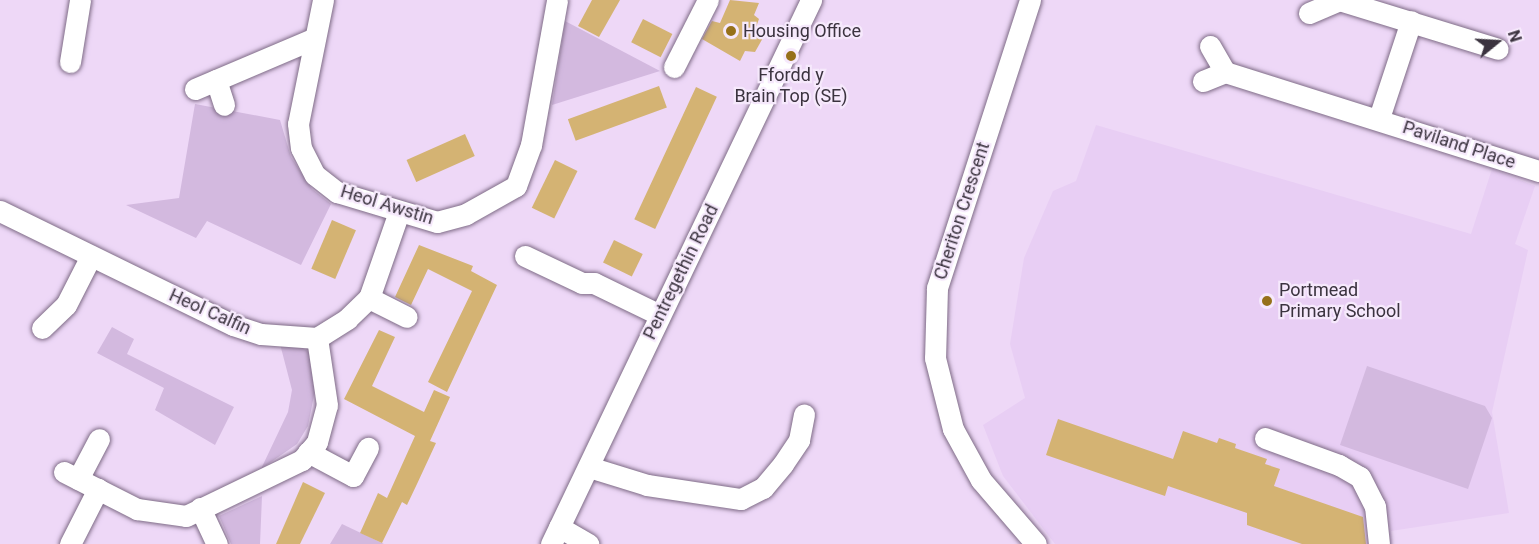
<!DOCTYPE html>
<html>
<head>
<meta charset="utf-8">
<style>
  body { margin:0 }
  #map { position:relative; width:1539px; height:544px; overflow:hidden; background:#eed8f7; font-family:Roboto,sans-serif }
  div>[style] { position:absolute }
  .built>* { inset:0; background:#e8cef4 }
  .green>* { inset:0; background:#d3b9df }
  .building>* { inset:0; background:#d4b373; transform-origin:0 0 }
  .roads { filter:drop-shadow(0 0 2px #7e6b86) drop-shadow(0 0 2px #7e6b86) }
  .minor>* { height:21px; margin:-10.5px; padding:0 10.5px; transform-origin:10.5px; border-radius:10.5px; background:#fff }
  .dots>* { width:16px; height:16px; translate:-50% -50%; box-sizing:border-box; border:3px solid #f6e9fc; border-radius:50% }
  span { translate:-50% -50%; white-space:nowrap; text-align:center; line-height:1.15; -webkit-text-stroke:4.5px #f6e9fc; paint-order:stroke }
  .poi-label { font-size:18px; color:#3b333f }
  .left { translate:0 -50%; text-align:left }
  .street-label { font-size:18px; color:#3b333f }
  .north { position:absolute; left:1467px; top:12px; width:60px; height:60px; -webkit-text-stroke:4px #f6e9fc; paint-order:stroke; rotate:72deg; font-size:16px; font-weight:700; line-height:24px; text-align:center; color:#3b333f }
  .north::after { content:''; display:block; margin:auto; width:21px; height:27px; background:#3b333f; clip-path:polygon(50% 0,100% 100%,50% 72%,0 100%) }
</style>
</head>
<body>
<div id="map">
  <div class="built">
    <div style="clip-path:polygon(1096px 125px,1471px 234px,1492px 169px,1535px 186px,1515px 244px,1528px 250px,1492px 412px,1509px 513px,1391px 531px,1392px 544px,1055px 544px,1003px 476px,983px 425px,1025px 398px,1010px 344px,1024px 258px,1053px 191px,1076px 181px)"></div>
  </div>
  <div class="green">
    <div style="clip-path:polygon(565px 21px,660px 71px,552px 105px)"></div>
    <div style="clip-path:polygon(195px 104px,280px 120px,291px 157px,312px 189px,331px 204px,301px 265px,207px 221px,196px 238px,126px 205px,179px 198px)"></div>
    <div style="clip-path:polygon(112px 327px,134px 339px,127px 354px,234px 407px,215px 445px,155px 410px,164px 388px,97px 353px)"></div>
    <div style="clip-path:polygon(280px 344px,299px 345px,310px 353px,315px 390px,308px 426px,297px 444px,261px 469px,288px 412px,292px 390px)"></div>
    <div style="clip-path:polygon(1367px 366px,1485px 406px,1492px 418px,1468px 489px,1340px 445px)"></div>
    <div style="clip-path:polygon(262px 496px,260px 544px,231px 544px,219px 516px)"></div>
    <div style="clip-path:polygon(342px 524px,384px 544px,330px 544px)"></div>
  </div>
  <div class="building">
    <div style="clip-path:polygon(592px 0,620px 0,599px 37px,578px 26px)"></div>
    <div style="clip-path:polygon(730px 0,759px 3px,754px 15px,759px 19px,755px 30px,764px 36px,755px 52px,745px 51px,740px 61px,702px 39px,712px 21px,720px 23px)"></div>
    <div style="left:643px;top:19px;width:33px;height:26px;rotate:27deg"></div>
    <div style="left:659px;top:86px;width:23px;height:97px;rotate:70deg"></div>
    <div style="left:696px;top:87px;width:23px;height:146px;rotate:25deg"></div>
    <div style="left:465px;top:134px;width:24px;height:64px;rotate:66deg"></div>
    <div style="left:555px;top:160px;width:25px;height:53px;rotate:26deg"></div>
    <div style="left:332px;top:220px;width:26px;height:53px;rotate:23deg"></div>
    <div style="left:614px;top:240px;width:32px;height:25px;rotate:26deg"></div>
    <div style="clip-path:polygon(419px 245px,473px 266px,471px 271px,497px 285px,447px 392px,428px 382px,472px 291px,428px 269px,411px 305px,395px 297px)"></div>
    <div style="clip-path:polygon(379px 330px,395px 337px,372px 386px,424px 412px,434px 390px,450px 397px,430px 441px,436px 443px,417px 484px,407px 505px,402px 502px,382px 543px,360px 533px,378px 493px,387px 498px,415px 436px,344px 399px)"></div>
    <div style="clip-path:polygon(1058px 419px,1173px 459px,1183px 431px,1217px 443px,1219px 438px,1236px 444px,1235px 448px,1267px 459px,1265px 464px,1280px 469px,1274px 486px,1363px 517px,1366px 544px,1302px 544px,1247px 525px,1247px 513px,1168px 486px,1165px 496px,1046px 455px)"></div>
    <div style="clip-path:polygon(303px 482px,325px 493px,300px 544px,276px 544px)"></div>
  </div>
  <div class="roads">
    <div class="minor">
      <div style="left:323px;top:0;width:126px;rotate:101.4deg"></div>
      <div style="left:298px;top:124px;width:24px;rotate:83deg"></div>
      <div style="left:301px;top:148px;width:30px;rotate:63deg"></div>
      <div style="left:315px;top:175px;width:28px;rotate:38deg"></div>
      <div style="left:337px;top:192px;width:104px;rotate:16.7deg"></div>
      <div style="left:437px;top:222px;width:30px;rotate:-15deg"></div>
      <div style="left:466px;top:214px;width:57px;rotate:-29.2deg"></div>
      <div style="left:516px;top:186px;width:44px;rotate:-69.9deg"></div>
      <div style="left:531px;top:145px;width:147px;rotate:-79.8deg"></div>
      <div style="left:1030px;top:0;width:303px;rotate:107.9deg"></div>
      <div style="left:937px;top:288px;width:70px;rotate:91.6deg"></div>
      <div style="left:935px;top:358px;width:73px;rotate:75.8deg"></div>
      <div style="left:953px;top:429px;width:58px;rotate:61.2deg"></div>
      <div style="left:981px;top:480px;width:84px;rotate:49.3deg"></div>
      <div style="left:1309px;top:13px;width:33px;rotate:-23deg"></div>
      <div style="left:1339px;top:0;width:166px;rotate:17.1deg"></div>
      <div style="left:1210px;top:46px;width:30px;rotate:60deg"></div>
      <div style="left:70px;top:62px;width:63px;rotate:-80.8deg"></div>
      <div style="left:674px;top:67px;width:75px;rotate:-63.1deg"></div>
      <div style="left:216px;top:80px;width:26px;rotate:72deg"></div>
      <div style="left:1203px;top:81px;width:24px;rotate:-22deg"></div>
      <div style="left:1225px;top:72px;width:329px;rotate:17.5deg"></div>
      <div style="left:195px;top:89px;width:130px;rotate:-23deg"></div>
      <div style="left:1379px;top:118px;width:102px;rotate:-71.7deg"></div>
      <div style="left:0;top:211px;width:259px;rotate:26.1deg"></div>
      <div style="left:233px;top:325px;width:29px;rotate:18deg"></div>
      <div style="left:261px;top:334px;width:56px;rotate:4.1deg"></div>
      <div style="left:317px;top:338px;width:36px;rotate:-32deg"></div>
      <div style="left:347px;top:319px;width:30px;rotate:-44deg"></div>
      <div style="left:369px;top:298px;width:91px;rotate:-70.8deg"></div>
      <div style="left:525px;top:256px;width:63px;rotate:25.3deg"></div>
      <div style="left:582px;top:283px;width:12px"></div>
      <div style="left:594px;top:283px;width:73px;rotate:25.9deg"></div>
      <div style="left:369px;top:298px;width:42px;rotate:26.6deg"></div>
      <div style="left:42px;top:328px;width:33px;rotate:-44deg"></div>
      <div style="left:66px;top:305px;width:55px;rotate:-63deg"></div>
      <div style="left:1265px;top:438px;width:79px;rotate:20deg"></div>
      <div style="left:1339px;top:465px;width:24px;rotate:30deg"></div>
      <div style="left:1360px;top:477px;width:33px;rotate:63deg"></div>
      <div style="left:1375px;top:506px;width:38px;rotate:84deg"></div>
      <div style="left:308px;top:452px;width:51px;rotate:28.1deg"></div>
      <div style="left:353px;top:476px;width:32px;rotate:-62deg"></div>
      <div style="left:589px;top:467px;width:61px;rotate:17.2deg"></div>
      <div style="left:647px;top:485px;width:95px;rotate:8.5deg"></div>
      <div style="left:741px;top:499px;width:25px;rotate:-27deg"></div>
      <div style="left:763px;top:488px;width:31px;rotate:-50deg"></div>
      <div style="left:783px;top:464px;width:29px;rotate:-56deg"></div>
      <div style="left:799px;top:440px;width:26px;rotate:-79deg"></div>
      <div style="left:64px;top:472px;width:82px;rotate:26.9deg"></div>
      <div style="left:137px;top:509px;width:49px;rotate:8.1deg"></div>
      <div style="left:186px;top:516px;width:129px;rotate:-25.8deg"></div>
      <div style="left:302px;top:460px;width:23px;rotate:-50deg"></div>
      <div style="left:317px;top:442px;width:38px;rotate:-75deg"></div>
      <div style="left:327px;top:405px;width:68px;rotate:-98.5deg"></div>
      <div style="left:78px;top:479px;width:45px;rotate:-62.3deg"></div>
      <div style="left:200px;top:508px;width:40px;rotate:65deg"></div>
      <div style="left:559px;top:527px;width:34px;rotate:30deg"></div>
      <div style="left:70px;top:544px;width:62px;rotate:-63deg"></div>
      <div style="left:551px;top:544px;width:603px;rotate:-64.45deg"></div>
    </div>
  </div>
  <div class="dots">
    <div style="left:731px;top:31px;background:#96711a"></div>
    <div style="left:791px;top:56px;background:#96711a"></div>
    <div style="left:1267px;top:301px;background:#96711a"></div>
  </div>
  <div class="poi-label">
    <span class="left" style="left:743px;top:31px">Housing Office</span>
    <span style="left:791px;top:86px">Ffordd y<br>Brain Top (SE)</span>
    <span class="left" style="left:1279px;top:301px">Portmead<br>Primary School</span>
  </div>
  <div class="street-label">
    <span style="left:1459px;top:145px;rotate:18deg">Paviland Place</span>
    <span style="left:387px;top:205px;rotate:17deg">Heol Awstin</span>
    <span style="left:962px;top:211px;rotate:-72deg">Cheriton Crescent</span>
    <span style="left:681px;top:272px;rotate:-64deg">Pentregethin Road</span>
    <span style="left:210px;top:312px;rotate:24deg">Heol Calfin</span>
  </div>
  <div class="north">N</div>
</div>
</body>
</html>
